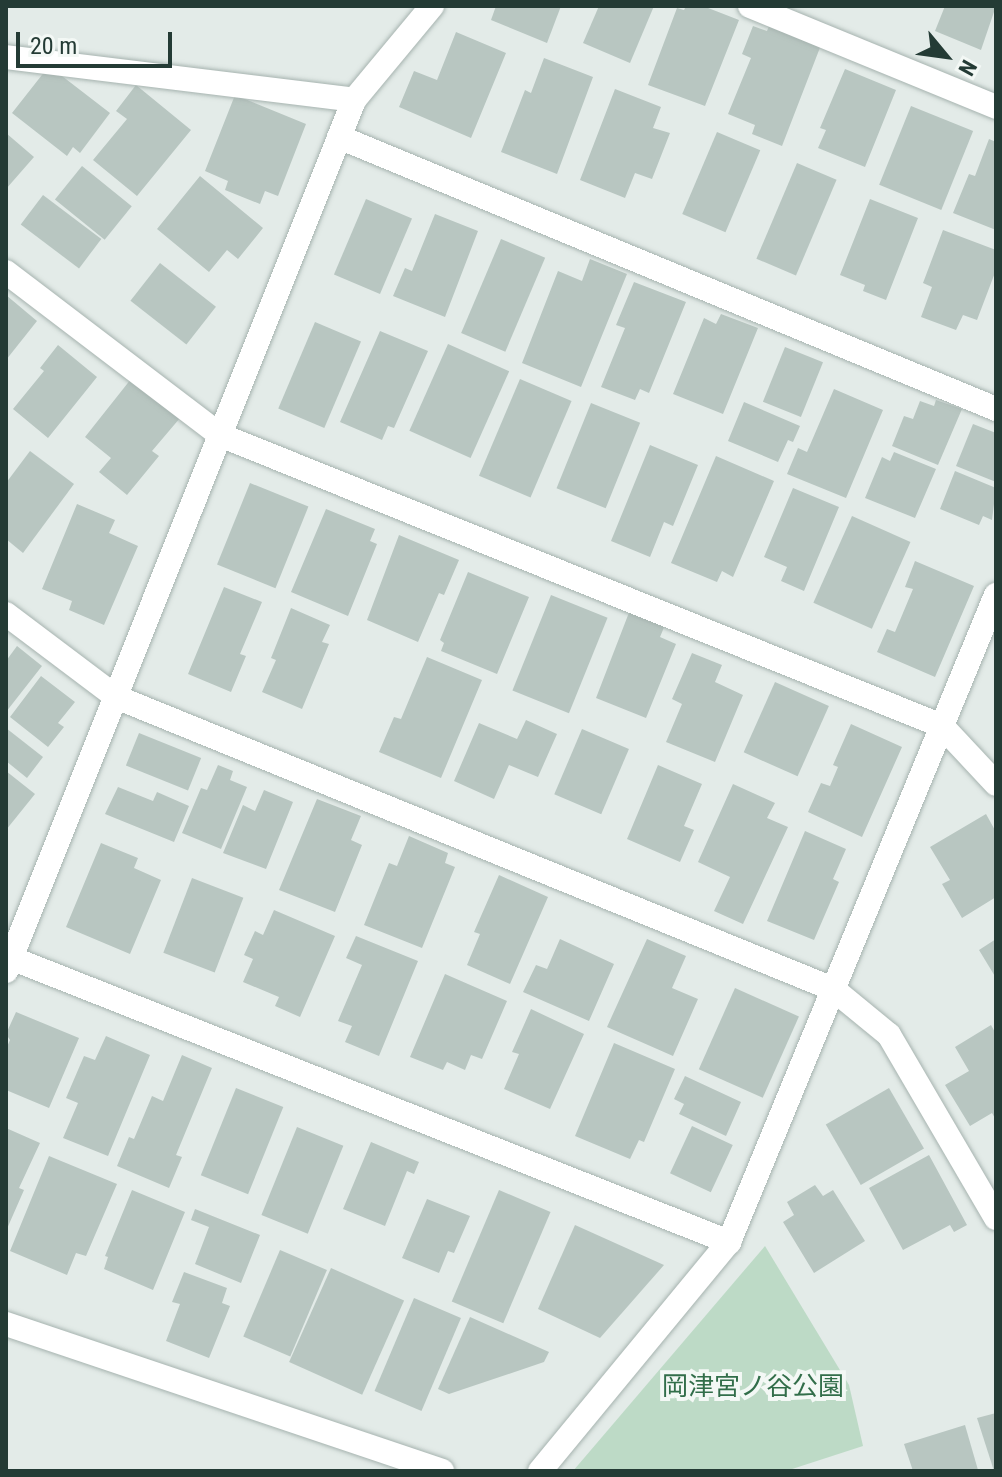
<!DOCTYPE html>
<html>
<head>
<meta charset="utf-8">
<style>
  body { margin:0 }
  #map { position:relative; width:1002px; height:1477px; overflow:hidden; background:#e3ebe8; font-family:"Roboto Condensed","Noto Sans JP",sans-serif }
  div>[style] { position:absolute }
  .green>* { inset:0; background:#bddac6 }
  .building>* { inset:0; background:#b8c6c1; transform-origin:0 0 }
  .roads { filter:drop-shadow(0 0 2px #a6b3af) drop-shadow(0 0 2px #a6b3af) }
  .minor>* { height:24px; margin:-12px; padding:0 12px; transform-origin:12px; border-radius:12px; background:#fff }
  span { translate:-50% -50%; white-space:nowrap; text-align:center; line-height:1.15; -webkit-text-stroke:8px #f3f8f5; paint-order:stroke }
  .park-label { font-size:26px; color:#326e4a }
  .frame { position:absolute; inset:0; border:8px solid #243b35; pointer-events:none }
  .north { position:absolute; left:906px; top:16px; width:80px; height:80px; -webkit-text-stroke:6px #f3f8f5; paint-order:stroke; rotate:119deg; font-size:22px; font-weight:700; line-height:32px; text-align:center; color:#243b35 }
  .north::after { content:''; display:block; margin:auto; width:28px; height:36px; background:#243b35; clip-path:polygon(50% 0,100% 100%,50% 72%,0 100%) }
  .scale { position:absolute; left:16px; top:32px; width:156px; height:36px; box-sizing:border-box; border:4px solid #243b35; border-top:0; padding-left:10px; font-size:24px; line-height:28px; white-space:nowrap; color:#243b35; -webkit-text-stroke:6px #f3f8f5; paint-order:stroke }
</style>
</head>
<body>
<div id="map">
  <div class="green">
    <div style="clip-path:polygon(765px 1246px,849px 1385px,863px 1446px,786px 1471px,573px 1471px)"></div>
  </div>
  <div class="building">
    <div style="clip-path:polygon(496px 6px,561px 6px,547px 43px,491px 20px)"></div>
    <div style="clip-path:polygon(599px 6px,654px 6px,630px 63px,583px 43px)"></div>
    <div style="clip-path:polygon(686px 6px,703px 6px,739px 20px,705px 106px,648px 85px,677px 8px,684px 10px)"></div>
    <div style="clip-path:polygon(945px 6px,996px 6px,981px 50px,935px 31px)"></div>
    <div style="clip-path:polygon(753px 26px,767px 31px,769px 26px,821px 45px,782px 146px,752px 134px,755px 125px,728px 114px,751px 58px,742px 54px)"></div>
    <div style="clip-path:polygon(456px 32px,506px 53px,471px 138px,399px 107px,414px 71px,437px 80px)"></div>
    <div style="clip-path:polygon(544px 58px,593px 77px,557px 174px,501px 152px,525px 90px,531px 93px)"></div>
    <div style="clip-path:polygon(49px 66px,110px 113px,80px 153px,73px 147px,67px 156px,12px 113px)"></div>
    <div style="clip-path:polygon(845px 69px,896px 90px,865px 167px,818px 148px,826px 130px,820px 128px)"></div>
    <div style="clip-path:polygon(136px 85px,191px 130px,137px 196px,93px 160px,127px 119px,116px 111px)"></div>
    <div style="clip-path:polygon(615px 89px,661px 107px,653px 128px,670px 133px,652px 179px,635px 173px,625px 198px,580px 180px)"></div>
    <div style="clip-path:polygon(235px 95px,306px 124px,278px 196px,265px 191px,260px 204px,225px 190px,228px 181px,205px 171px)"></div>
    <div style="left:911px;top:106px;width:67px;height:85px;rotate:22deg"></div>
    <div style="left:717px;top:132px;width:47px;height:89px;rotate:23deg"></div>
    <div style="clip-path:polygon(6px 133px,34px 157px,6px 189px)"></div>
    <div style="clip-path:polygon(989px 139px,996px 142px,996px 230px,953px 213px,969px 174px,975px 176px)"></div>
    <div style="left:797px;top:163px;width:43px;height:104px;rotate:23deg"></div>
    <div style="left:82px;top:166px;width:64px;height:43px;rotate:39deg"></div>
    <div style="clip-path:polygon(200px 176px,263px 228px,238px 259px,227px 250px,209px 272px,157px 229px)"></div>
    <div style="left:43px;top:195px;width:73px;height:37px;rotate:37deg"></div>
    <div style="left:366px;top:199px;width:50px;height:82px;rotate:23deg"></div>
    <div style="clip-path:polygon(870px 199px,918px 218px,886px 300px,863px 291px,865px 285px,840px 275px)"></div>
    <div style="clip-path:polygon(435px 214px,478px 231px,445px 317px,393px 296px,405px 268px,412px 271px)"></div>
    <div style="clip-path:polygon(943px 230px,996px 250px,996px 270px,977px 320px,963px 315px,956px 330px,921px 317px,932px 287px,923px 283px)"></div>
    <div style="left:501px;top:239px;width:48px;height:102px;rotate:23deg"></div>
    <div style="clip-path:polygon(590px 259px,627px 274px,581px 387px,522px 363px,558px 271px,582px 281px)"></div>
    <div style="left:160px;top:263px;width:71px;height:48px;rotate:38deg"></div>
    <div style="clip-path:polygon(634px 282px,686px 302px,649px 393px,640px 389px,635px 400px,601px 387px,625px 328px,616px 325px)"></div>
    <div style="clip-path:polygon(6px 295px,37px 321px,6px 360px)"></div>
    <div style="clip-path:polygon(721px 314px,758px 328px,723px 414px,673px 394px,704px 318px,716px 324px)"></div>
    <div style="left:315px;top:322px;width:50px;height:94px;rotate:23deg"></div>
    <div style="clip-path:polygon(380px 331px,428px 351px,394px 428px,388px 426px,382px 440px,340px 422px)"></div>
    <div style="left:448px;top:344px;width:67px;height:95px;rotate:24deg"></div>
    <div style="clip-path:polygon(58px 345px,97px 377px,48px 438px,13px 409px,44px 371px,40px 368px)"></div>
    <div style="left:785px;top:347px;width:41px;height:59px;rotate:22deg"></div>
    <div style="clip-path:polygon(131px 379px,180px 418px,152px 451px,159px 456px,127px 495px,99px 472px,111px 458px,85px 437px)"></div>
    <div style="left:520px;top:379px;width:56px;height:105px;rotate:23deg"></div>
    <div style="clip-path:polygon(834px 389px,883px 410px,846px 498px,787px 474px,798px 448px,807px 452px)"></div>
    <div style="clip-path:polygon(936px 400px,962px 409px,938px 465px,892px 446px,904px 416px,913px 419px,920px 401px,934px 406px)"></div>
    <div style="clip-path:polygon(744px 402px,800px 426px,793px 442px,788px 440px,778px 462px,728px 441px)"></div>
    <div style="left:591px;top:403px;width:53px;height:92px;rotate:22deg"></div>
    <div style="clip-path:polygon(973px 424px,996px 433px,996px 482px,956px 466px)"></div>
    <div style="clip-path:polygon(650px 445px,698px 465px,673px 526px,664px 522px,650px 557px,611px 541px)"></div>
    <div style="clip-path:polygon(30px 451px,74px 484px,23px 553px,6px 539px,6px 483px)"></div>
    <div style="clip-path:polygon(894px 452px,936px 469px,915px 518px,865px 498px,882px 457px,890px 461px)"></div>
    <div style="clip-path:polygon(716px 456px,774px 481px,733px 577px,722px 571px,717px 582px,671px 563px)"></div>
    <div style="clip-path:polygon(955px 471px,996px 488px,992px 520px,983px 516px,979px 525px,940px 509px)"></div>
    <div style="left:250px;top:483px;width:63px;height:88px;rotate:22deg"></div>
    <div style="clip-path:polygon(793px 488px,839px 507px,804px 591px,781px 581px,787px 567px,764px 557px)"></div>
    <div style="clip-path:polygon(77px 504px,115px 520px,109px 533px,138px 546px,104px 625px,69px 610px,72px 601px,42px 589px)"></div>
    <div style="clip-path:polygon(326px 509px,375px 529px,370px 541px,377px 544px,348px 616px,291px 592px)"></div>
    <div style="left:852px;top:516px;width:64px;height:95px;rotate:24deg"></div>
    <div style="clip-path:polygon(399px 535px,459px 560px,444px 595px,439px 593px,418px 642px,367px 620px)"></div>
    <div style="clip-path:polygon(915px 561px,974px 586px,935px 677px,877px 652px,887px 629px,895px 632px,913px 589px,905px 587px)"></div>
    <div style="clip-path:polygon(468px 572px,529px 597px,497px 674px,441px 651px,444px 643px,440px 640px)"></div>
    <div style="clip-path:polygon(224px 587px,262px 602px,240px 654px,246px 656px,231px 692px,188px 674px)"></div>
    <div style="left:551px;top:595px;width:61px;height:103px;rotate:22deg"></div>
    <div style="clip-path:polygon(291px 608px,330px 625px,322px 642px,329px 644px,302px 709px,262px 692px,276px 660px,271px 658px)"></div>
    <div style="clip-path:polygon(630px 610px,665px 625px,660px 637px,676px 644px,646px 718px,596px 698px)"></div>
    <div style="clip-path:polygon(17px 646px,42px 666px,6px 712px,6px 661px)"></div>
    <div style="clip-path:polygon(692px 653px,722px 665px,715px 682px,743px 695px,715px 762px,666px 742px,682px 704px,672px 699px)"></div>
    <div style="clip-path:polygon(427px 657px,482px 680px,441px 778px,379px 752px,394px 717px,401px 719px)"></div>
    <div style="clip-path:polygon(41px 676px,75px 702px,58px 723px,64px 727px,48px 747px,10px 717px)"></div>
    <div style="left:775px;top:682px;width:59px;height:77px;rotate:24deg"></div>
    <div style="clip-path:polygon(526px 720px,557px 734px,538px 777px,509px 765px,494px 799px,454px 781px,479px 723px,517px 739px)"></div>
    <div style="clip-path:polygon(851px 724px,902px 747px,862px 837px,808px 812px,821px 783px,830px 786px,838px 767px,833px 765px)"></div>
    <div style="clip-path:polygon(6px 728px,43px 757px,27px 778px,6px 761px)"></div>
    <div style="left:582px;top:729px;width:51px;height:71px;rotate:23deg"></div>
    <div style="left:139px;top:733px;width:67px;height:35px;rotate:22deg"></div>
    <div style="clip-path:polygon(218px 765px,233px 771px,230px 780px,247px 787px,221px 849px,182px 833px,201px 788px,207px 790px)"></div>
    <div style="clip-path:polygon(658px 765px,702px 784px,684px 826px,694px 830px,680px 862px,627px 839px)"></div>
    <div style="clip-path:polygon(6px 771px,35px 794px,6px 830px)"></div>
    <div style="clip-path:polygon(733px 784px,775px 803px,767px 818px,788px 827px,743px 924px,714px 911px,730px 877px,698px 862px)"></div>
    <div style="clip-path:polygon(118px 787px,153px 801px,157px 792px,189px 806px,174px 842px,105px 814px)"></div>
    <div style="clip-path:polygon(264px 790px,293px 802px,266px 869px,223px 853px,243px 805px,255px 811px)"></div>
    <div style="clip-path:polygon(317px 799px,361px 816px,351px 840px,362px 845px,335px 912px,279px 890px)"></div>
    <div style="clip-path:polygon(986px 814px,996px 832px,996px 897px,962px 918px,942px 884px,950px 880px,930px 847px)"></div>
    <div style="clip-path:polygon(805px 831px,846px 849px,833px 879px,839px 882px,814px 940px,767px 921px)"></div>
    <div style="clip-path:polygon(409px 836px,448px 853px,445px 863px,455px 867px,422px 948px,364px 925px,389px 863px,397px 866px)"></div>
    <div style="clip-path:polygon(101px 843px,138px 858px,134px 868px,161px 880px,130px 954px,66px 927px)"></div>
    <div style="clip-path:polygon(499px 875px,548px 897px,510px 984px,467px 965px,480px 934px,474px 932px)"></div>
    <div style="left:192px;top:878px;width:55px;height:80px;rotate:21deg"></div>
    <div style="clip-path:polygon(274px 910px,335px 936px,300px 1017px,275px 1006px,279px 997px,243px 982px,253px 959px,244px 955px,255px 931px,263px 935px)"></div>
    <div style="clip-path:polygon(356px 936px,418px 961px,379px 1056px,345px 1042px,352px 1026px,338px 1021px,362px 965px,346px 958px)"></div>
    <div style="clip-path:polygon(560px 939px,614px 964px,589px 1021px,523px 992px,536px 965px,547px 969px)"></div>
    <div style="clip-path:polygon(647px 939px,686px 956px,672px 988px,698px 999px,673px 1056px,607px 1027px)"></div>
    <div style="clip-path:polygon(996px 939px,996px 978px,979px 950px)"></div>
    <div style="clip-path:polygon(445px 974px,507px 1001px,482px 1059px,471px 1055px,465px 1070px,447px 1062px,443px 1070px,410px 1057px)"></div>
    <div style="left:735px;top:988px;width:70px;height:89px;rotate:24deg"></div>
    <div style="clip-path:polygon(531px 1009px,584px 1034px,550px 1109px,504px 1089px,519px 1054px,512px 1052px)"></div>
    <div style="clip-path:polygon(16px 1012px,79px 1038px,49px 1108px,6px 1090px,6px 1049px,10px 1040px,6px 1034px)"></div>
    <div style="clip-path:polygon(991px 1025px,996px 1034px,996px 1120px,992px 1113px,970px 1126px,945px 1085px,969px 1071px,955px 1047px)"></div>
    <div style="clip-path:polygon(106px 1036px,150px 1055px,108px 1156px,63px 1138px,78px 1103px,66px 1098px,84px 1056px,95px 1060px)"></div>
    <div style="clip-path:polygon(614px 1043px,675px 1069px,644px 1142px,639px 1140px,630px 1159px,575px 1136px)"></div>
    <div style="clip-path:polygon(182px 1055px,212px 1068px,176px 1155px,182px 1157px,169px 1188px,117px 1166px,129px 1137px,134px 1139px,152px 1096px,163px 1101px)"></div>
    <div style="clip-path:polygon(685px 1076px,741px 1102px,726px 1136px,679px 1114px,684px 1104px,674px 1099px)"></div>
    <div style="left:236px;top:1088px;width:51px;height:94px;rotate:22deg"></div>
    <div style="left:889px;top:1088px;width:70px;height:73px;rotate:60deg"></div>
    <div style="left:692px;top:1126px;width:45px;height:52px;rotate:25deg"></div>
    <div style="left:297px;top:1127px;width:50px;height:95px;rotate:22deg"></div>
    <div style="clip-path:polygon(6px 1128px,40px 1143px,19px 1188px,24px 1190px,6px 1231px)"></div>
    <div style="clip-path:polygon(371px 1142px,419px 1162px,414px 1174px,407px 1171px,385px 1226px,343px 1209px)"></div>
    <div style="clip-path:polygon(929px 1155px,967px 1225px,954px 1232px,950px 1225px,903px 1250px,869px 1188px)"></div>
    <div style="clip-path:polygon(49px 1156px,117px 1184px,86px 1256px,76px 1253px,67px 1275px,10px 1251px)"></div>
    <div style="clip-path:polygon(815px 1185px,823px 1196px,833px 1190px,865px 1241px,814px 1273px,783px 1222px,794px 1215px,787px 1202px)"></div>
    <div style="clip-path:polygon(132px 1190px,185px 1212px,153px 1290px,104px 1269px,108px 1257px,105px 1256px)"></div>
    <div style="left:499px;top:1190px;width:56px;height:121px;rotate:23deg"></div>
    <div style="clip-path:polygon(427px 1199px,470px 1216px,454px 1253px,448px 1251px,439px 1273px,402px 1258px)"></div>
    <div style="clip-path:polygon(195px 1209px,260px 1235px,241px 1283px,195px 1264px,209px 1227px,191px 1220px)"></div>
    <div style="clip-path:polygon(575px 1225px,664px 1265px,600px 1338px,538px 1309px)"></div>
    <div style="left:280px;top:1250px;width:51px;height:94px;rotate:23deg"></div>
    <div style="left:331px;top:1268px;width:80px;height:103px;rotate:24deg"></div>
    <div style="clip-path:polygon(184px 1272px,227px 1288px,222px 1303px,230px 1306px,209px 1358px,166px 1341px,180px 1304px,172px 1302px)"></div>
    <div style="left:414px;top:1298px;width:51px;height:101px;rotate:23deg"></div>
    <div style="clip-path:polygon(470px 1317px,549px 1352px,544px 1362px,449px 1394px,438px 1389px)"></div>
    <div style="clip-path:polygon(996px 1413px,996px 1471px,994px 1471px,977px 1418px)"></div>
    <div style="clip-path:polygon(965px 1425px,978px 1470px,913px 1471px,904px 1444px)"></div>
  </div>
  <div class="roads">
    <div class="minor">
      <div style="left:750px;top:6px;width:266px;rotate:22.3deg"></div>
      <div style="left:6px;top:57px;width:351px;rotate:7deg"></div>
      <div style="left:339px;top:137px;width:711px;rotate:22.49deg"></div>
      <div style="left:6px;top:272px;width:269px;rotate:37.3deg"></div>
      <div style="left:220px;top:435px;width:778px;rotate:21.95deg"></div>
      <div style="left:942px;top:726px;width:79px;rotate:47deg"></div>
      <div style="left:6px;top:614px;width:138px;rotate:37deg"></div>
      <div style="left:116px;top:697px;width:774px;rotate:22.16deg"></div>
      <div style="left:833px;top:989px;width:72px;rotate:39.4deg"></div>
      <div style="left:889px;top:1035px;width:212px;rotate:59.7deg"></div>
      <div style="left:6px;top:956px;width:778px;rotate:21.58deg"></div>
      <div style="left:6px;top:971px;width:938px;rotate:-68.22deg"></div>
      <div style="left:354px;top:100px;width:122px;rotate:-50.3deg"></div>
      <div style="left:6px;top:1324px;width:460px;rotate:18.6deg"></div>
      <div style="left:540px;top:1471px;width:297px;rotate:-50.5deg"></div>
      <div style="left:729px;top:1242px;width:700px;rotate:-67.58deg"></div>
    </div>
  </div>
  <div class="park-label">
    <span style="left:753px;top:1387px">岡津宮ノ谷公園</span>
  </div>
  <div class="frame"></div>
  <div class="north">N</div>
  <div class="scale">20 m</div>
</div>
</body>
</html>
